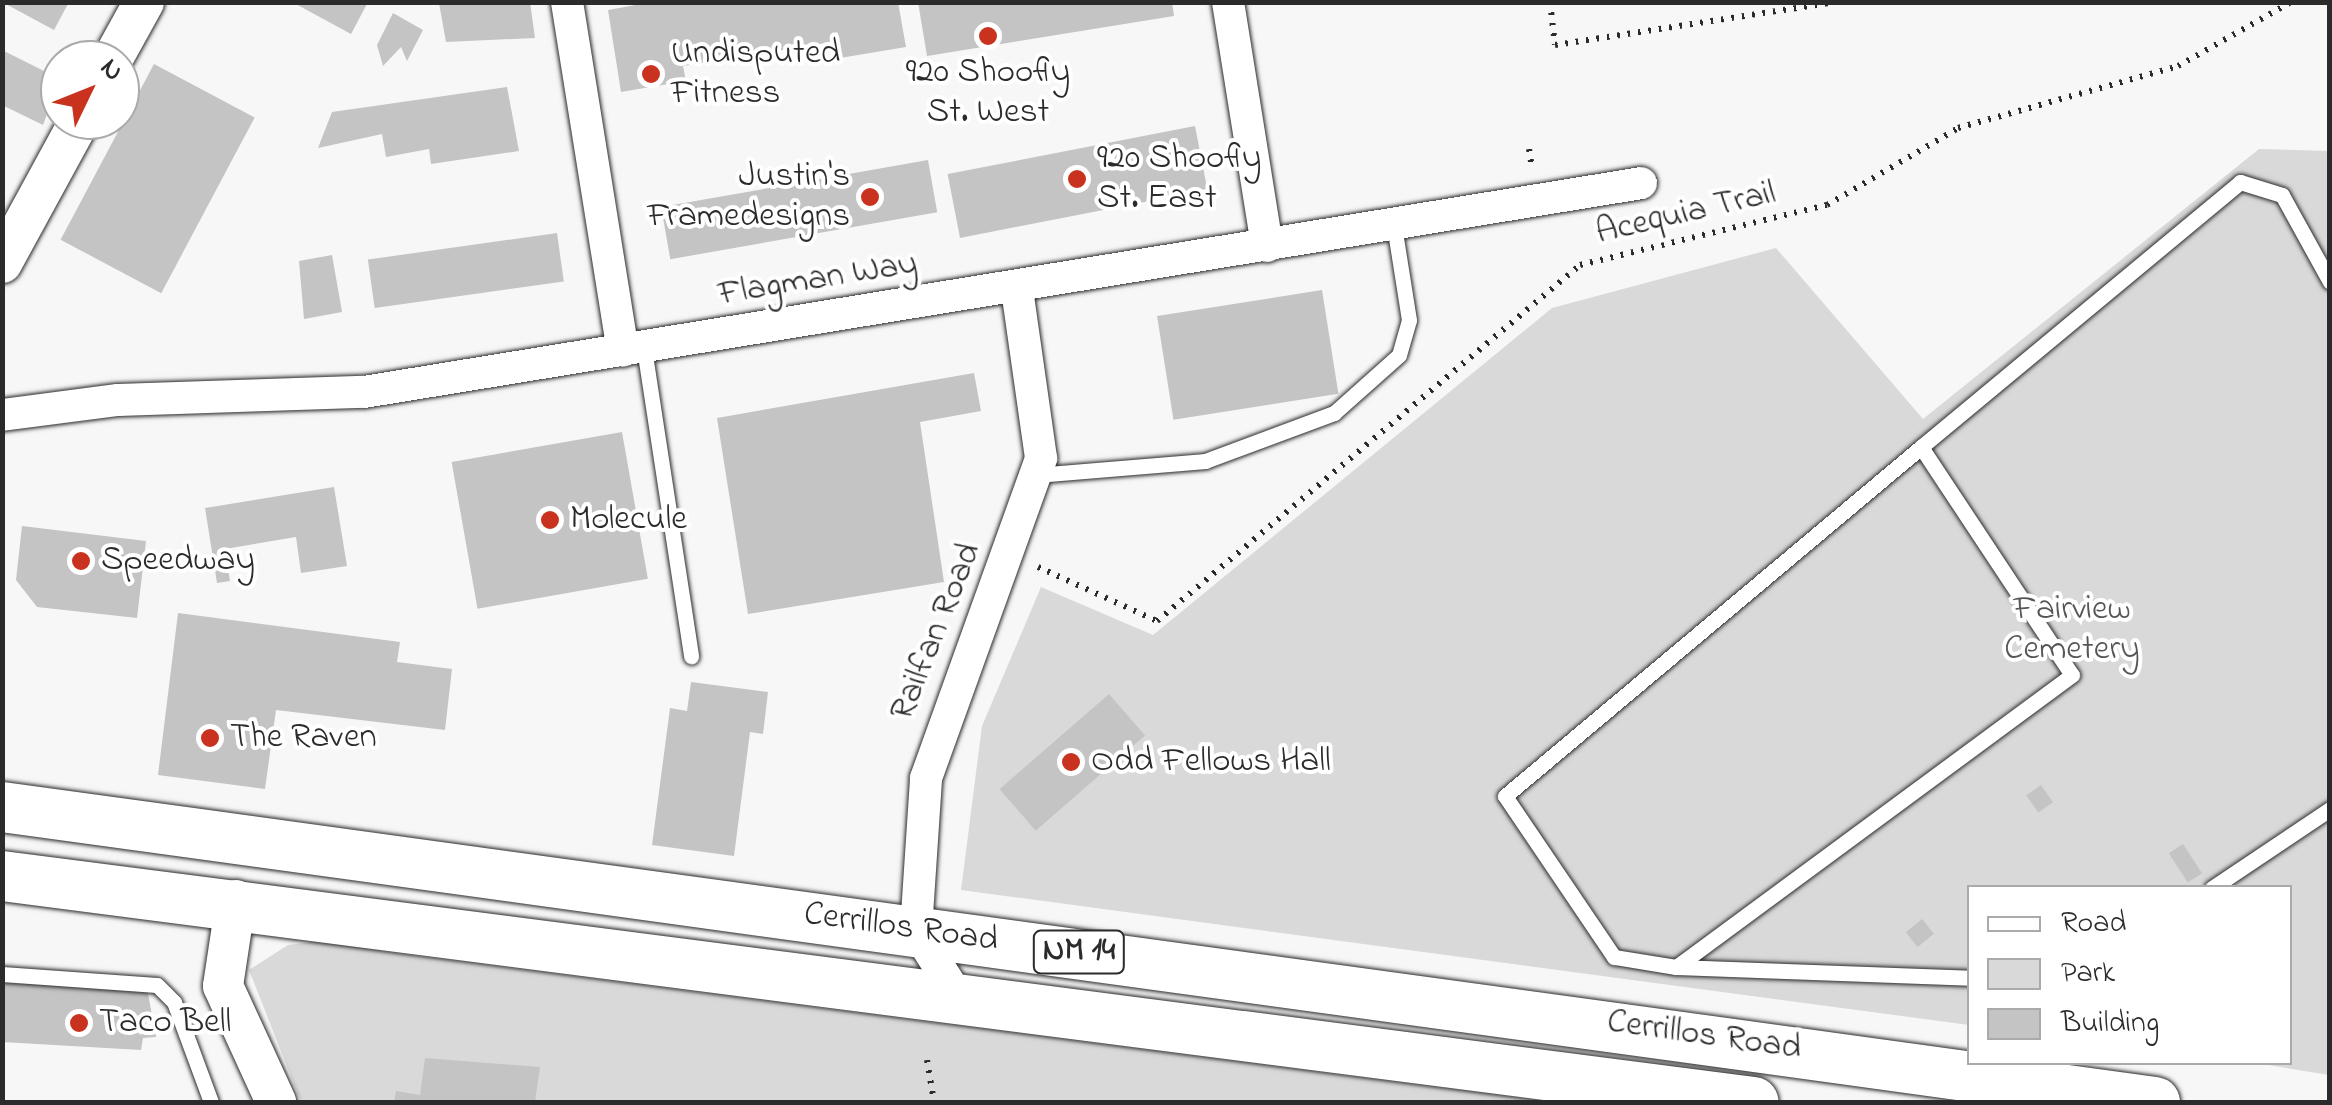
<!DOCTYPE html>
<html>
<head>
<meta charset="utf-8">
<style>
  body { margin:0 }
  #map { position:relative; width:2332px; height:1105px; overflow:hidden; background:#f7f7f7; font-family:"Indie Flower",sans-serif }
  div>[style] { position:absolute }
  .green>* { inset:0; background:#d9d9d9 }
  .building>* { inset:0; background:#c4c4c4; transform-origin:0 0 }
  .path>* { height:6px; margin-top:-3px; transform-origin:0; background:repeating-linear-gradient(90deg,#2b2b2b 0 2.5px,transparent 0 10.5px) }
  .roads { filter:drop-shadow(0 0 2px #2b2b2b) drop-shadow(0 0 2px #2b2b2b) }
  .service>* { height:15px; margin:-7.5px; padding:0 7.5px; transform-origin:7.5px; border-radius:7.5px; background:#fff }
  .minor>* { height:32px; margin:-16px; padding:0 16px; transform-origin:16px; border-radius:16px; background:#fff }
  .tertiary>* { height:40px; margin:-20px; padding:0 20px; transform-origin:20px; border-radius:20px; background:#fff }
  .primary>* { height:50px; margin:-25px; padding:0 25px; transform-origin:25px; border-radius:25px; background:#fff }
  .dots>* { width:28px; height:28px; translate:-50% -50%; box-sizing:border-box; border:5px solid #fff; border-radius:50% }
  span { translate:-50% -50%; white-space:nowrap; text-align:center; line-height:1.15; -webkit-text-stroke:8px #fff; paint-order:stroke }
  .shield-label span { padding:2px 8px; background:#fff; border:2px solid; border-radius:8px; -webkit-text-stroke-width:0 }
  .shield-label { font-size:32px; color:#2b2b2b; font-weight:700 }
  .poi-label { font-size:35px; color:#2b2b2b }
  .left { translate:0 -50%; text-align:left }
  .right { translate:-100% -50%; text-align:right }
  .street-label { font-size:35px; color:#2b2b2b }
  .park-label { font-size:35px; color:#565656 }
  .frame { position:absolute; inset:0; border:5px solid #2b2b2b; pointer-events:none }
  .legend { position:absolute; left:1967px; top:885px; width:325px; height:180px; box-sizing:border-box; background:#fff; border:2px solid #aaa; margin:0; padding:12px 18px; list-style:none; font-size:30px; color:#2b2b2b }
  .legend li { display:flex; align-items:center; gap:20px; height:50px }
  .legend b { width:50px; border:2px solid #aaa }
  .north { position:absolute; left:40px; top:40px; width:100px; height:100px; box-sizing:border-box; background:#fff; border:2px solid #aaa; border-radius:50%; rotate:47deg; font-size:28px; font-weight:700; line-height:40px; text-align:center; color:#2b2b2b }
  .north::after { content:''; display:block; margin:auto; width:35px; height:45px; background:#c8321e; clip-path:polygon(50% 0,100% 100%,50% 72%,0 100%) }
</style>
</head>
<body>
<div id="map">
  <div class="green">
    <div style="clip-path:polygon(2259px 149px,2329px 151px,2329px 1075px,2256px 1063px,2290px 1062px,2290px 888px,1970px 888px,1969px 1025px,961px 890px,982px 726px,1041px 587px,1153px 635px,1552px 308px,1776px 248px,1923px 419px)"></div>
    <div style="clip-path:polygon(320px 941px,386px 952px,1551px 1102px,301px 1102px,249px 970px,288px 945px)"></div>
  </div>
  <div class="building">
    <div style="clip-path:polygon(2px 2px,69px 2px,54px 30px)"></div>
    <div style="clip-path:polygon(292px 2px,368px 2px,351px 34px)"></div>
    <div style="clip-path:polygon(530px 2px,535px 38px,446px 42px,439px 3px)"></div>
    <div style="clip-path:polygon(652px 2px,898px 2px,906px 47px,834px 59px,832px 42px,683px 66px,686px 81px,621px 92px,608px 10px)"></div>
    <div style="clip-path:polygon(918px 2px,1172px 2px,1174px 16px,927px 56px)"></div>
    <div style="clip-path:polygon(393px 13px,423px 30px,407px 61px,401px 47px,383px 66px,377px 45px)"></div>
    <div style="clip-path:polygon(2px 50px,60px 79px,43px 125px,2px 105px)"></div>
    <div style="left:154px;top:64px;width:114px;height:199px;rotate:28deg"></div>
    <div style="clip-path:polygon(507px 87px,519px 151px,431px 164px,429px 149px,386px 157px,382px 134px,318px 148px,332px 112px)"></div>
    <div style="left:1195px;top:126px;width:65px;height:252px;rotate:79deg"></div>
    <div style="left:928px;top:160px;width:53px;height:271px;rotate:80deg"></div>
    <div style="left:557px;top:233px;width:49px;height:191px;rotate:82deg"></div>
    <div style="clip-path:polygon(332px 255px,342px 312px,304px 319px,299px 261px)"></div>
    <div style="left:1322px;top:290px;width:105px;height:167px;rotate:81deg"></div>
    <div style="clip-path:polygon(974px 373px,981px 411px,920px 422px,944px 582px,748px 614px,717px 418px)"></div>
    <div style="left:622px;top:432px;width:149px;height:173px;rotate:80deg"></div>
    <div style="clip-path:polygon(334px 487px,347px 566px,301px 573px,296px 537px,225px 549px,230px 581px,217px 583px,205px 508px)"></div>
    <div style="clip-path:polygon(22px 526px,146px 541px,137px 618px,37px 607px,16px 580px)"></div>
    <div style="clip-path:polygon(178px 613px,400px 642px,397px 662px,452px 669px,445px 730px,276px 710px,265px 789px,158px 775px)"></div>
    <div style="clip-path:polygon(691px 682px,768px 692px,763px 734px,750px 732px,734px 856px,652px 845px,670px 708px,687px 711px)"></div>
    <div style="left:1109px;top:694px;width:55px;height:145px;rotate:49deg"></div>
    <div style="left:2041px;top:785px;width:21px;height:18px;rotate:55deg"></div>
    <div style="left:2183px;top:844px;width:35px;height:17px;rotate:57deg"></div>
    <div style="left:1922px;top:919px;width:19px;height:21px;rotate:51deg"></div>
    <div style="clip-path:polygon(2px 983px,147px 988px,156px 1037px,143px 1038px,141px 1050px,2px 1042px)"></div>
    <div style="clip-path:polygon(425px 1058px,540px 1067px,535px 1102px,394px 1102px,396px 1091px,420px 1095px)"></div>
  </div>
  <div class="path">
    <div style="left:1550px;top:2px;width:43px;rotate:83.4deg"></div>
    <div style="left:1555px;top:45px;width:285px;rotate:-8.7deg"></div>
    <div style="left:1529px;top:149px;width:18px;rotate:81deg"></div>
    <div style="left:1654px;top:209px;width:24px;rotate:66deg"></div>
    <div style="left:1038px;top:567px;width:131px;rotate:24.4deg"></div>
    <div style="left:1157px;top:621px;width:553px;rotate:-40.08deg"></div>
    <div style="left:1580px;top:265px;width:254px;rotate:-13.7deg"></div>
    <div style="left:1827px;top:205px;width:152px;rotate:-30.4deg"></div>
    <div style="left:1958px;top:128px;width:229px;rotate:-15.7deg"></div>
    <div style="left:2178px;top:66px;width:130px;rotate:-29.5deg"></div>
    <div style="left:927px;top:1060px;width:43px;rotate:80.5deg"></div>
  </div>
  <div class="roads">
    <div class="service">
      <div style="left:644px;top:348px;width:312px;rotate:81.3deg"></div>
      <div style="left:1921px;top:447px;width:273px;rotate:56.5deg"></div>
      <div style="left:2072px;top:675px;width:492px;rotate:143.6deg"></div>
      <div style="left:1676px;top:967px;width:63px;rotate:-170.8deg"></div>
      <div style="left:1614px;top:957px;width:194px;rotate:-124.1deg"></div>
      <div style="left:1505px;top:796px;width:543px;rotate:-39.99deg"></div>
      <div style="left:1921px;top:447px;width:415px;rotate:-39.7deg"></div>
      <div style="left:2240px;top:182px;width:44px;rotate:17.2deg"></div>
      <div style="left:2282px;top:195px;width:99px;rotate:61.1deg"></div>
      <div style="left:1036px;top:475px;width:170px;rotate:-4.7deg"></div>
      <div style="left:1205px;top:461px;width:138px;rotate:-20.4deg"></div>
      <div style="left:1334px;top:413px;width:87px;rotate:-41.7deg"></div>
      <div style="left:1399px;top:355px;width:36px;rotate:-74deg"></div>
      <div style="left:1409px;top:320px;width:96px;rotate:-99deg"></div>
      <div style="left:2212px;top:888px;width:142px;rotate:-33.8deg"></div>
      <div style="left:1676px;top:967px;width:294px;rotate:2.1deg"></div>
      <div style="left:2px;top:974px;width:155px;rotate:4.1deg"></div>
      <div style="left:157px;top:985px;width:24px;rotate:45deg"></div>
      <div style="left:174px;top:1002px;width:107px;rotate:69.7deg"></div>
    </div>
    <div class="minor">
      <div style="left:567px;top:2px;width:353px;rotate:80.9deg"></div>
      <div style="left:1228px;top:2px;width:247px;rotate:80.9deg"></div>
      <div style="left:2px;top:415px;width:117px;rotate:-7.4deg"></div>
      <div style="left:118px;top:400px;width:246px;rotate:-1.9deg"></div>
      <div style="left:364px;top:392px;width:1294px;rotate:-9.29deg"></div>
      <div style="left:958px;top:997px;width:79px;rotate:-122.1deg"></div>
      <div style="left:916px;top:930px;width:152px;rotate:-86.2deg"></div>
      <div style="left:926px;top:778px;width:340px;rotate:-70.2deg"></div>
      <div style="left:1041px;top:458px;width:171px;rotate:-98.1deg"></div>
    </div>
    <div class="tertiary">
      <div style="left:112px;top:60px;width:66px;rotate:-61.1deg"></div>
      <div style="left:2px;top:263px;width:163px;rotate:-61.4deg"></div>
      <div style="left:236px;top:900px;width:87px;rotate:98.6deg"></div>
      <div style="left:223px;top:986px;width:128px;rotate:65.4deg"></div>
    </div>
    <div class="primary">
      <div style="left:2px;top:807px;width:2173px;rotate:7.8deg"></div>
      <div style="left:2px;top:876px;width:1766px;rotate:7.35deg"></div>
    </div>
  </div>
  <div class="dots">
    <div style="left:988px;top:36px;background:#c8321e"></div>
    <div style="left:651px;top:74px;background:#c8321e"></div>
    <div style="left:1077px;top:179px;background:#c8321e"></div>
    <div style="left:870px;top:197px;background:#c8321e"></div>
    <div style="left:550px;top:520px;background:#c8321e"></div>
    <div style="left:81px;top:561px;background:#c8321e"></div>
    <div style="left:210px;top:738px;background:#c8321e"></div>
    <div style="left:1071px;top:762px;background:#c8321e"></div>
    <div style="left:79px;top:1023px;background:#c8321e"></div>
  </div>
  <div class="shield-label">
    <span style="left:1079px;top:952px">NM 14</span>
  </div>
  <div class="poi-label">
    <span class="left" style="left:671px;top:74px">Undisputed<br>Fitness</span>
    <span style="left:988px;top:93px">920 Shoofly<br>St. West</span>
    <span class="left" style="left:1097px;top:179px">920 Shoofly<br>St. East</span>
    <span class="right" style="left:850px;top:197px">Justin's<br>Framedesigns</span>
    <span class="left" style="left:570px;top:520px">Molecule</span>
    <span class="left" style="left:101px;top:561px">Speedway</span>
    <span class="left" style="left:230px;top:738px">The Raven</span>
    <span class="left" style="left:1091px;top:762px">Odd Fellows Hall</span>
    <span class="left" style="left:99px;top:1023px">Taco Bell</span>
  </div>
  <div class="street-label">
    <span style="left:1686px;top:214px;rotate:-13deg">Acequia Trail</span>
    <span style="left:818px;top:280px;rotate:-9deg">Flagman Way</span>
    <span style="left:937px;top:632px;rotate:-68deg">Railfan Road</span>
    <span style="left:901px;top:928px;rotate:8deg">Cerrillos Road</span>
    <span style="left:1704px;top:1036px;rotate:8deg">Cerrillos Road</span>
  </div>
  <div class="park-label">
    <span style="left:2072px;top:630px">Fairview<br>Cemetery</span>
  </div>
  <div class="frame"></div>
  <ul class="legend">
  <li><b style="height:12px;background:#fff"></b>Road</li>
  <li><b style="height:28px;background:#d9d9d9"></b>Park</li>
  <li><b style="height:28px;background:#c4c4c4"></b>Building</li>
  </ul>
  <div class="north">N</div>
</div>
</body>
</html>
